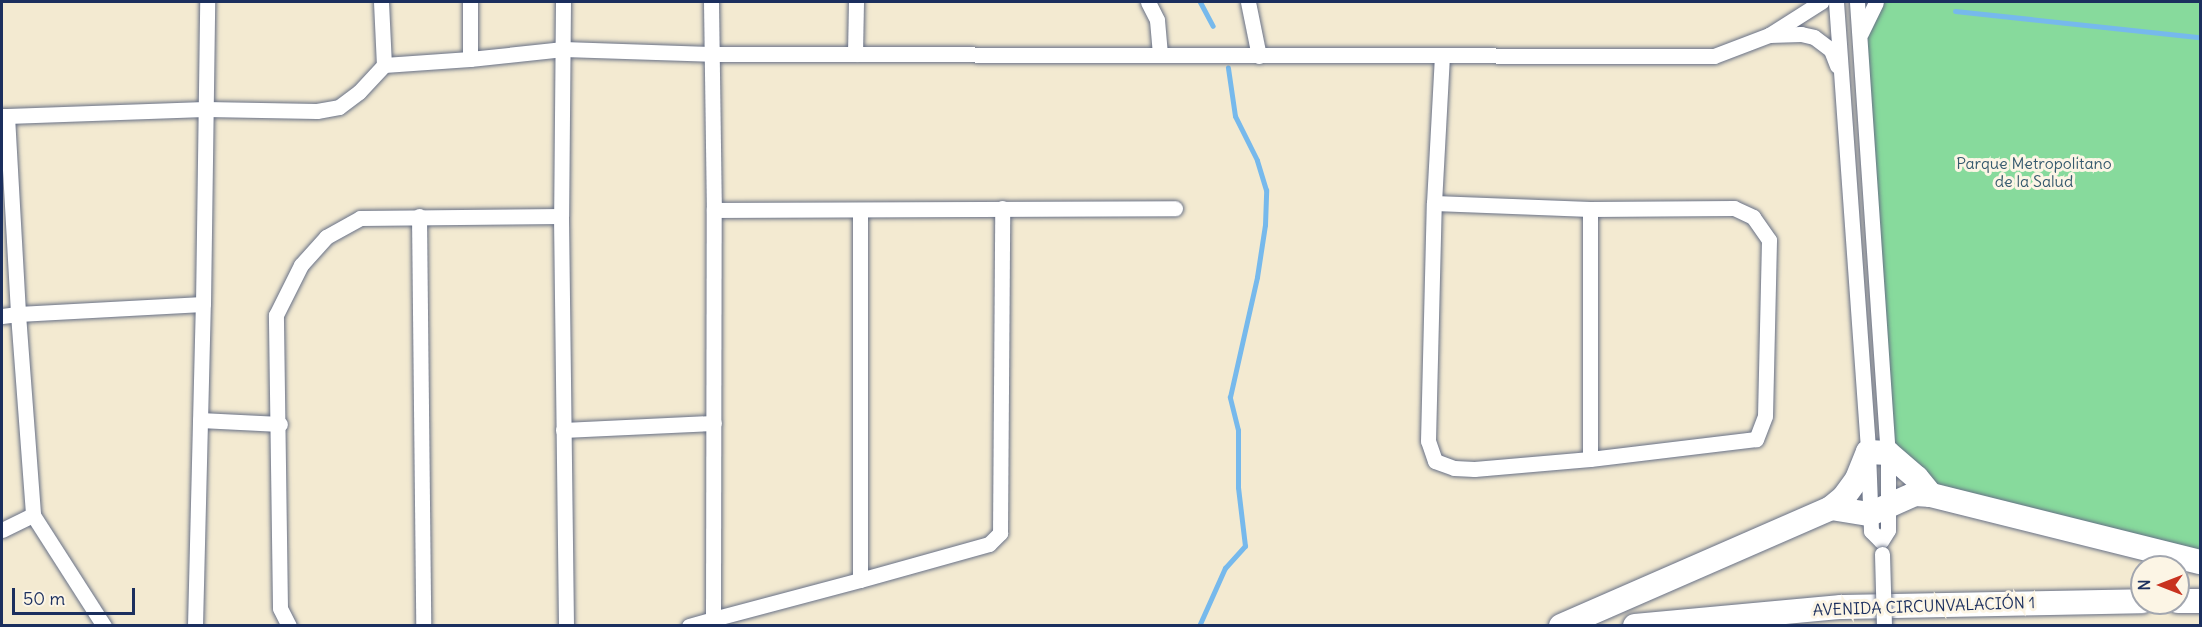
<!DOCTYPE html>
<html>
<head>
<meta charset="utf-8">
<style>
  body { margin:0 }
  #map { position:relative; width:2202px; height:627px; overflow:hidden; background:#f3ead1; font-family:Delius,sans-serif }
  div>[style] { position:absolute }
  .green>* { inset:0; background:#87da9c }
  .stream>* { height:5px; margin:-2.5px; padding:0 2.5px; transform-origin:2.5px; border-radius:2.5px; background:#76b9ec }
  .roads { filter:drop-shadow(0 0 2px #677086) drop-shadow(0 0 2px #677086) }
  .minor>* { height:15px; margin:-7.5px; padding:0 7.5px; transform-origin:7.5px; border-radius:7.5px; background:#fff }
  .primary>* { height:24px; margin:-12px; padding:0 12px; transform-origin:12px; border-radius:12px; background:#fff }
  .bridges { filter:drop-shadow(0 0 2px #677086) drop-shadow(0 0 2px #677086) }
  .minor-bridge>* { height:15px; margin:-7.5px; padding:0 7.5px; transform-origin:7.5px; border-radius:7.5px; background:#fff }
  span { translate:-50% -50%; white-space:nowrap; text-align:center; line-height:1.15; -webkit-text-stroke:6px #fcf5e5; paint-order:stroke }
  .park-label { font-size:16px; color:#365a6e }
  .street-label { font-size:16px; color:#1b2f5e }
  .frame { position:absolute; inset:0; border:3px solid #1b2f5e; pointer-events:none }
  .north { position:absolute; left:2130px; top:555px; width:60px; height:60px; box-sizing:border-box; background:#fcf5e5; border:2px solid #a2a6af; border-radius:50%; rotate:270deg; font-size:16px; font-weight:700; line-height:24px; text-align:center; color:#1b2f5e }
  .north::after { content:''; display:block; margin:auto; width:21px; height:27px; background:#c8321e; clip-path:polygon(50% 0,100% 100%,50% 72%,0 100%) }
  .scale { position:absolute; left:12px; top:588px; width:123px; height:27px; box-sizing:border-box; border:3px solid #1b2f5e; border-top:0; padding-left:8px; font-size:18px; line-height:21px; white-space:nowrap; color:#1b2f5e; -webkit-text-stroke:4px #fcf5e5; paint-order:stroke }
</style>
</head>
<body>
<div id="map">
  <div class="green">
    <div style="clip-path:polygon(1876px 2px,2200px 2px,2200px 562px,1931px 495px,1888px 453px,1860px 35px)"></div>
  </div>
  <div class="stream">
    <div style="left:1200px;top:2px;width:27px;rotate:62deg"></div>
    <div style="left:1955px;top:11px;width:246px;rotate:6.1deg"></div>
    <div style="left:1199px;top:626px;width:64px;rotate:-65.9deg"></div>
    <div style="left:1225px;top:568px;width:30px;rotate:-48deg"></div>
    <div style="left:1245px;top:546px;width:59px;rotate:-96.8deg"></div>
    <div style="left:1238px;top:487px;width:57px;rotate:-90deg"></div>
    <div style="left:1238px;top:430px;width:34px;rotate:-104deg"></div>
    <div style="left:1230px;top:397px;width:123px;rotate:-77.3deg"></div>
    <div style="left:1257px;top:277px;width:53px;rotate:-81.3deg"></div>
    <div style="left:1265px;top:225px;width:35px;rotate:-88deg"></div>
    <div style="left:1266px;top:190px;width:31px;rotate:-107deg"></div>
    <div style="left:1257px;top:160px;width:49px;rotate:-116.6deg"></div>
    <div style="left:1235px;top:116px;width:49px;rotate:-98.3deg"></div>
  </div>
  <div class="roads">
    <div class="minor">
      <div style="left:381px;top:2px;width:63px;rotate:87.3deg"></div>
      <div style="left:470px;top:2px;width:57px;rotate:90deg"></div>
      <div style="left:563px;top:2px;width:214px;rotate:90.5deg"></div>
      <div style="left:561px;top:216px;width:410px;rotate:89.3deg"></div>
      <div style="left:711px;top:2px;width:208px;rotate:89.2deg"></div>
      <div style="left:1148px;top:2px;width:20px;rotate:63deg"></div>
      <div style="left:1157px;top:20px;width:35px;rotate:85deg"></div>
      <div style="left:1248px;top:2px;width:55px;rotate:78.5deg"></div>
      <div style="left:1836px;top:2px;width:451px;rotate:85.9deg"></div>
      <div style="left:1868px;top:452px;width:79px;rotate:87.8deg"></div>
      <div style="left:1871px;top:531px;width:14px;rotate:45deg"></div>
      <div style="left:1857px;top:2px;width:452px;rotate:86.1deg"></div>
      <div style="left:1888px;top:453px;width:77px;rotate:90deg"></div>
      <div style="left:1888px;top:530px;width:13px;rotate:122deg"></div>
      <div style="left:1861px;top:33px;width:34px;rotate:-64deg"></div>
      <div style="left:1769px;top:35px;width:32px;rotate:-2deg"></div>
      <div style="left:1801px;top:34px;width:13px;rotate:13deg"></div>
      <div style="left:1814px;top:37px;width:21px;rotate:37deg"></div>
      <div style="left:1831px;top:50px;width:17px;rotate:69deg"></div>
      <div style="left:855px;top:54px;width:52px;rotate:-88.9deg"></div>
      <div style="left:2px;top:116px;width:5px"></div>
      <div style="left:7px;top:116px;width:198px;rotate:86.8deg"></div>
      <div style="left:18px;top:314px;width:185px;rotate:-3.1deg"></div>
      <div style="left:7px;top:116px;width:198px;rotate:-2deg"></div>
      <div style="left:205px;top:109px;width:112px;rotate:1deg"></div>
      <div style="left:317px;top:111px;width:22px;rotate:-10deg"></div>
      <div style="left:339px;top:107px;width:25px;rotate:-37deg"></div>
      <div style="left:359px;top:92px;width:37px;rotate:-47deg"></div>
      <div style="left:384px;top:65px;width:86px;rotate:-4deg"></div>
      <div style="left:470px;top:59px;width:94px;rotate:-6.1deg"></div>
      <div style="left:563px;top:49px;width:147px;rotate:1.9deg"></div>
      <div style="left:710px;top:54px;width:1004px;rotate:0.11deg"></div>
      <div style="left:1714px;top:56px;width:59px;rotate:-20.9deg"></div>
      <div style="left:1769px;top:35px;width:62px;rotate:-32.4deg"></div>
      <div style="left:1434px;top:203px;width:156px;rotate:2.2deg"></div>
      <div style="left:1590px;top:209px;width:144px;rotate:-0.4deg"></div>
      <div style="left:1734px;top:208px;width:21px;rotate:25deg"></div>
      <div style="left:1753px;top:217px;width:28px;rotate:55deg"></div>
      <div style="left:1769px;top:240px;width:176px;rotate:91.3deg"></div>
      <div style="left:1765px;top:416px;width:25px;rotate:111deg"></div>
      <div style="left:1756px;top:439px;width:167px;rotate:173.1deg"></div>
      <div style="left:1590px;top:459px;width:116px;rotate:175.1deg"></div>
      <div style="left:1474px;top:469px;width:20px;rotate:-177deg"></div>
      <div style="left:1454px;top:468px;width:20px;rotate:-160deg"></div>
      <div style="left:1435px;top:461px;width:21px;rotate:-109deg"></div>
      <div style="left:1428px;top:441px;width:238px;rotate:-88.6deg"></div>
      <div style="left:1434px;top:203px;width:147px;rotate:-86.9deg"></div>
      <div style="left:419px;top:216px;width:410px;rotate:89.4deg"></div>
      <div style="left:2px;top:316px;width:16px;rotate:-7deg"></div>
      <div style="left:18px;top:314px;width:202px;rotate:85.7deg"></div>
      <div style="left:200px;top:420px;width:80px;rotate:2.9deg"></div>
      <div style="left:563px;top:430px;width:151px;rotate:-2.7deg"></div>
      <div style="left:1590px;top:459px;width:250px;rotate:-90deg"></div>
      <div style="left:2px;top:530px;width:34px;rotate:-26deg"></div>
      <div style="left:33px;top:515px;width:132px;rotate:57.4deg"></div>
      <div style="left:860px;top:580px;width:134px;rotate:-15.6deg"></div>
      <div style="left:989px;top:544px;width:16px;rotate:-45deg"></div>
      <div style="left:1000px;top:533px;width:325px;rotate:-89.6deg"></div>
      <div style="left:713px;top:619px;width:152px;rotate:-14.9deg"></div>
      <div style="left:860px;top:580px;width:370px;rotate:-90deg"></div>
      <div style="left:195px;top:626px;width:322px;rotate:-88.6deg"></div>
      <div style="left:203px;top:304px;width:302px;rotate:-89.2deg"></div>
      <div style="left:289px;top:626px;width:20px;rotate:-117deg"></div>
      <div style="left:280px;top:608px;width:293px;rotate:-90.8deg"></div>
      <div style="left:276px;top:315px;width:56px;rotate:-63.4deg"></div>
      <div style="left:301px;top:265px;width:38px;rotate:-48deg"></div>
      <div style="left:326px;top:237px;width:39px;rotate:-29deg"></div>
      <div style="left:360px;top:218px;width:201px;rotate:-0.6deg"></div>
      <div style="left:689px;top:626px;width:25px;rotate:-16deg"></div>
      <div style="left:713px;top:619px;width:409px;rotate:-89.9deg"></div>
      <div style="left:714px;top:210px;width:461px;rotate:-0.2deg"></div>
    </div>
    <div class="primary">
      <div style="left:1831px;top:508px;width:39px;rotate:9deg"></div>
      <div style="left:1870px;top:514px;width:49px;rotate:-24deg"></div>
      <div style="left:1915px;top:494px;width:16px;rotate:4deg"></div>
      <div style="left:1931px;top:495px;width:277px;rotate:14deg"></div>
      <div style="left:2178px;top:601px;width:22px"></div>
      <div style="left:1561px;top:626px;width:295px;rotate:-23.6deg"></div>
      <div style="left:1831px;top:508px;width:17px;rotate:-40deg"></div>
      <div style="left:1844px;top:497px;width:22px;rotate:-54deg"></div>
      <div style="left:1857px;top:479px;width:29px;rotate:-68deg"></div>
      <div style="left:1868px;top:452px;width:20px;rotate:3deg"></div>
      <div style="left:1888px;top:453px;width:38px;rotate:41deg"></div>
      <div style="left:1917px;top:478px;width:22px;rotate:51deg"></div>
      <div style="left:1635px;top:626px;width:207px;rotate:-5.3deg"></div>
      <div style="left:1841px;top:607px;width:301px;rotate:-1.1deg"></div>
    </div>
  </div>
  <div class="bridges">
    <div class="minor-bridge">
      <div style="left:1882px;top:554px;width:72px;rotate:88.4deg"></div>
    </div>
  </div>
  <div class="park-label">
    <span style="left:2034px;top:172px">Parque Metropolitano<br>de la Salud</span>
  </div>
  <div class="street-label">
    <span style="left:1924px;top:606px;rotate:-2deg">AVENIDA CIRCUNVALACIÓN 1</span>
  </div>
  <div class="frame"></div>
  <div class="north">N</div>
  <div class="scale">50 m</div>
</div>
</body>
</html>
